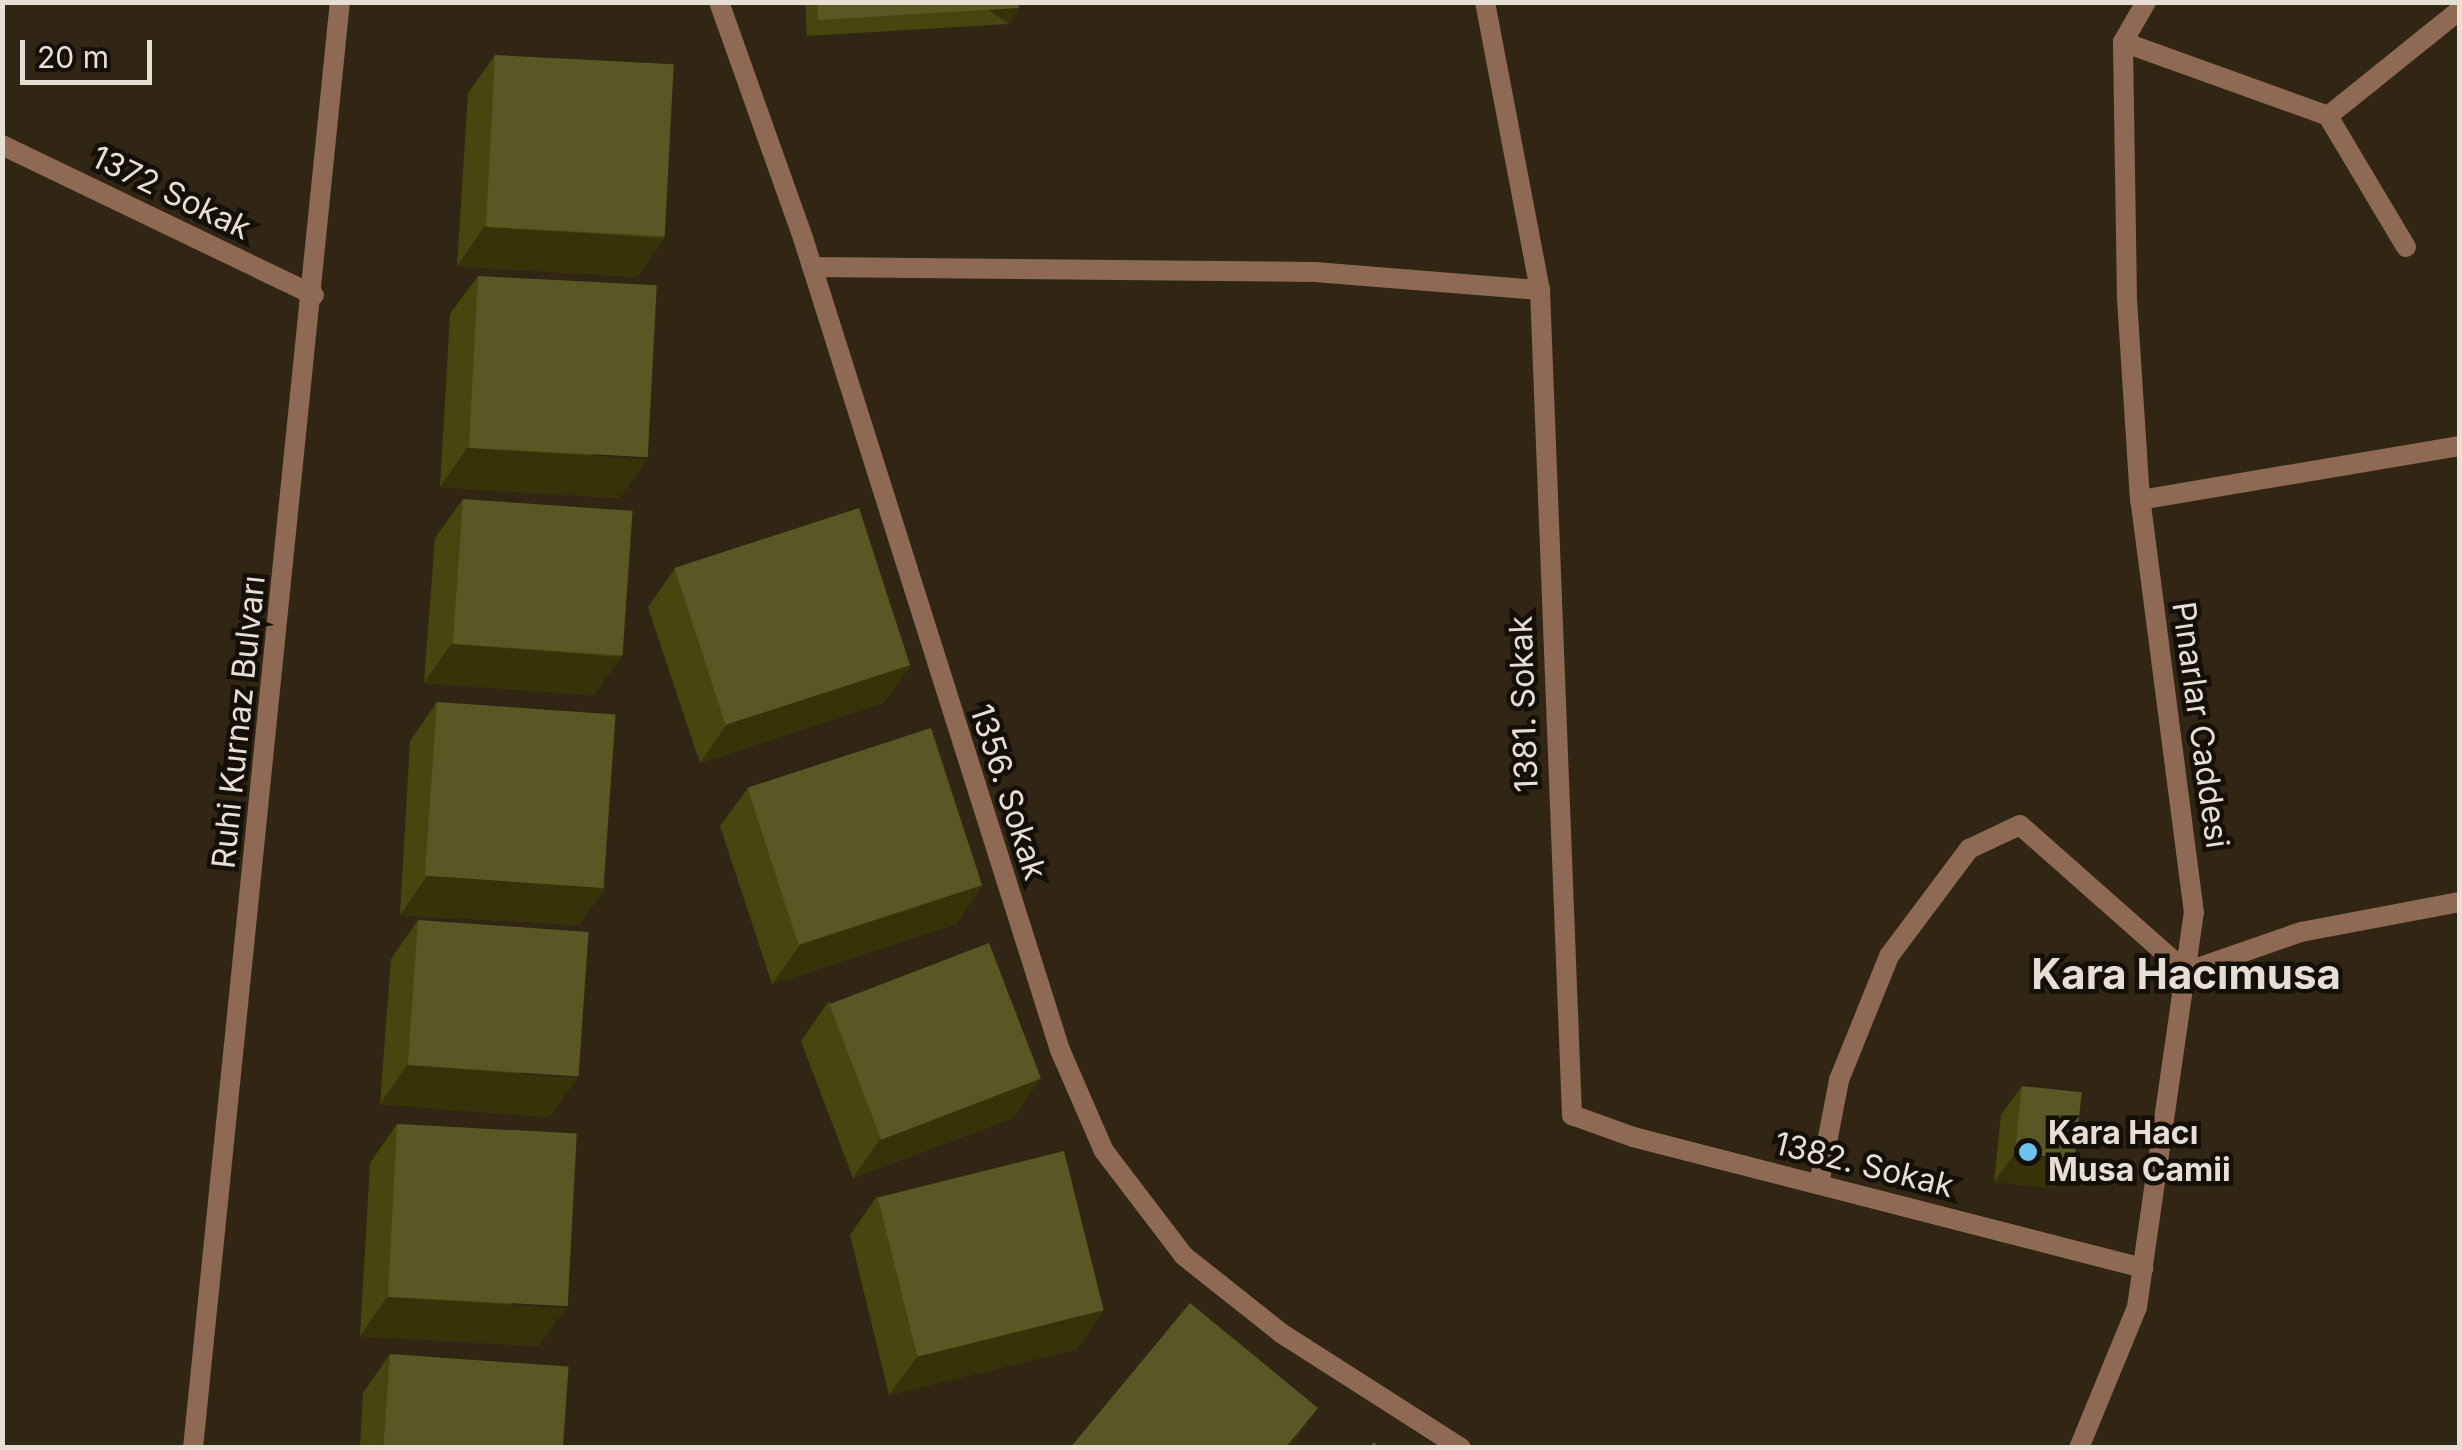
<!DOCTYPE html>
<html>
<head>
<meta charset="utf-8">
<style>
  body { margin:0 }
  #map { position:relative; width:2462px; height:1450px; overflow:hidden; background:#302613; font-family:Inter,sans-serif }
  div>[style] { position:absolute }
  .service>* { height:20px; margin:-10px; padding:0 10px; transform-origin:10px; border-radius:10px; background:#8e6954 }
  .minor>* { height:20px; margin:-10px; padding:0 10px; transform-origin:10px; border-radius:10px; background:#8e6954 }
  .tertiary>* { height:20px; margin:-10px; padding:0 10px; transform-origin:10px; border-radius:10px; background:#8e6954 }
  .wall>* { inset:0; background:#46470f }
  .shaded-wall>* { inset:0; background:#363308; transform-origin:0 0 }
  .building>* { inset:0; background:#575824; transform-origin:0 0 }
  .dots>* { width:28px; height:28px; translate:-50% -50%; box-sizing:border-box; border:5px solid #141008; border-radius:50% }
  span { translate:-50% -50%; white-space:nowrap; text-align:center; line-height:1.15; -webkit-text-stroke:9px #141008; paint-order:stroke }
  .street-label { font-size:32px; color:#e6dfd3 }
  .poi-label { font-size:32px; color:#e6dfd3; font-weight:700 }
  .left { translate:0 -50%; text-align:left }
  .district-label { font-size:42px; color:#e6dfd3; font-weight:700 }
  .frame { position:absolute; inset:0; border:5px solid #e6dfd3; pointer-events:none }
  .scale { position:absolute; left:20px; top:40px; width:132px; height:45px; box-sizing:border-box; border:5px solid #e6dfd3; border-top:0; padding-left:12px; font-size:30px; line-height:35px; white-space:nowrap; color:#e6dfd3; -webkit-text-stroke:8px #141008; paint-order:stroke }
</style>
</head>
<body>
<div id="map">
  <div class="service">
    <div style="left:2123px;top:42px;width:218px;rotate:19.8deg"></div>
    <div style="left:2406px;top:247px;width:152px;rotate:-120.8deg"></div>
    <div style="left:2328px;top:116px;width:169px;rotate:-38.8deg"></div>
  </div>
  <div class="minor">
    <div style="left:719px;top:2px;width:251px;rotate:70.4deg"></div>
    <div style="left:803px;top:238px;width:852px;rotate:72.44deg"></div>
    <div style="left:1060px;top:1050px;width:110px;rotate:66.5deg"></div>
    <div style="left:1104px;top:1151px;width:132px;rotate:52.7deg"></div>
    <div style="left:1184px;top:1256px;width:124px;rotate:38.4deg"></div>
    <div style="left:1281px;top:1333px;width:214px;rotate:32.6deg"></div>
    <div style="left:1485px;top:2px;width:293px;rotate:79.2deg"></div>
    <div style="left:1540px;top:290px;width:826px;rotate:87.78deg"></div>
    <div style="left:1572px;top:1115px;width:65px;rotate:19.8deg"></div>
    <div style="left:1633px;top:1137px;width:527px;rotate:14.41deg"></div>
    <div style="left:2px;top:145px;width:346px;rotate:25.7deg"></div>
    <div style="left:812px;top:267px;width:503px;rotate:0.57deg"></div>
    <div style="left:1315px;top:272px;width:226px;rotate:4.6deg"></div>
    <div style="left:2140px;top:500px;width:325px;rotate:-9.6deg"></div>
    <div style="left:1819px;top:1184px;width:106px;rotate:-79.1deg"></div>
    <div style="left:1839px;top:1080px;width:134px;rotate:-68deg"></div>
    <div style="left:1889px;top:956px;width:134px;rotate:-53.2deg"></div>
    <div style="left:1969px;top:849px;width:56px;rotate:-25.2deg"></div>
    <div style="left:2020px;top:825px;width:222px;rotate:41.5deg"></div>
    <div style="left:2186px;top:972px;width:122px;rotate:-19.2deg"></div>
    <div style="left:2301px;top:932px;width:162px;rotate:-10.7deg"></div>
  </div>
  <div class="tertiary">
    <div style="left:193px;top:1448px;width:1453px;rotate:-84.2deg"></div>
    <div style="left:2079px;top:1448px;width:152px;rotate:-67.6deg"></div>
    <div style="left:2137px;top:1307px;width:398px;rotate:-81.8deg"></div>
    <div style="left:2194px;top:913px;width:417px;rotate:-97.4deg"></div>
    <div style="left:2140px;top:500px;width:201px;rotate:-93.7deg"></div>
    <div style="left:2127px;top:299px;width:257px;rotate:-90.9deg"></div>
    <div style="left:2123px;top:42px;width:46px;rotate:-60.1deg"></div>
  </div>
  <div class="wall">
    <div style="clip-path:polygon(805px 2px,1018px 2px,1019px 8px,1008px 24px,807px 36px)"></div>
    <div style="clip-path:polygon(495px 55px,664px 238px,637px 277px,457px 266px,468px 93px)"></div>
    <div style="clip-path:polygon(478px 276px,620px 498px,440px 487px,450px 314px)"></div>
    <div style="clip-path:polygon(463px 499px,621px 657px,594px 695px,424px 683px,435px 538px)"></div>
    <div style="clip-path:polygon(675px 568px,911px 665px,883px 703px,700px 763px,648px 607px)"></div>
    <div style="clip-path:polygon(437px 702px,606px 887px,579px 925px,400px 915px,410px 741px)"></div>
    <div style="clip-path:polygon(748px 788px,983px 885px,956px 924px,772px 984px,720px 826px)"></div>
    <div style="clip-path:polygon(418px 920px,550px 1117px,380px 1104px,391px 959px)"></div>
    <div style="clip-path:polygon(828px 1002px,1040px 1079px,1013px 1118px,853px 1178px,801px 1041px)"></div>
    <div style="clip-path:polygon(2022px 1086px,2055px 1188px,1994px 1182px,2001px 1115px)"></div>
    <div style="clip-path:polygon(397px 1124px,539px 1346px,360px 1336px,370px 1163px)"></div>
    <div style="clip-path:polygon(877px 1196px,1077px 1349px,889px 1395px,850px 1235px)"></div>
    <div style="clip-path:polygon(390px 1354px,564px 1448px,360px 1448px,363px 1393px)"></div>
  </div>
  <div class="shaded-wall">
    <div style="left:1019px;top:8px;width:19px;height:201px;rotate:125deg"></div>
    <div style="clip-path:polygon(484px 227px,664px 238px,637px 277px,457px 266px)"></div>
    <div style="clip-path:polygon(467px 448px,647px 459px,620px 498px,440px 487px)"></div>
    <div style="clip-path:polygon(451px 644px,621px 657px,594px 695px,424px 683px)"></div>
    <div style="clip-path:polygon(911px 665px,883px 703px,700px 763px,727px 724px)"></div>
    <div style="clip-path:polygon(427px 876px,606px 887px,579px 925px,400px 915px)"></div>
    <div style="clip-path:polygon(983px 885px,956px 924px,772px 984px,800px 945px)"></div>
    <div style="clip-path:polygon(407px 1065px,578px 1078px,550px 1117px,380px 1104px)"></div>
    <div style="clip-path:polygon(1040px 1079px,1013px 1118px,853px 1178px,880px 1139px)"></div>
    <div style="clip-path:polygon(2015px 1153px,2075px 1159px,2055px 1188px,1994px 1182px)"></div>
    <div style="clip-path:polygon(387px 1297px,566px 1308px,539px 1346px,360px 1336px)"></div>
    <div style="clip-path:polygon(1104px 1310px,1077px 1349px,889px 1395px,917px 1357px)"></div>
    <div style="clip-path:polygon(1318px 1408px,1291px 1447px,1285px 1448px)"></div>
  </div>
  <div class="building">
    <div style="clip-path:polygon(817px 2px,1018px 2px,1019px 8px,818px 20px)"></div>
    <div style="left:495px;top:55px;width:179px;height:172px;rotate:3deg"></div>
    <div style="left:478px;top:276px;width:179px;height:172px;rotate:3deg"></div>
    <div style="left:463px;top:499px;width:170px;height:145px;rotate:4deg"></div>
    <div style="left:859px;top:508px;width:165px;height:194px;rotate:72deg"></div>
    <div style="left:437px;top:702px;width:179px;height:174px;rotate:4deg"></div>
    <div style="left:931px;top:728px;width:165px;height:193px;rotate:72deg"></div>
    <div style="left:418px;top:920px;width:171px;height:145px;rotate:4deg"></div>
    <div style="left:989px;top:943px;width:145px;height:171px;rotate:69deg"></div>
    <div style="left:2022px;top:1086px;width:60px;height:67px;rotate:6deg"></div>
    <div style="left:397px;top:1124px;width:180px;height:173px;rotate:3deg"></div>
    <div style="left:1064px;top:1151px;width:164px;height:192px;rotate:76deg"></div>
    <div style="clip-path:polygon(1190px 1303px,1318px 1408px,1285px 1448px,1070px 1448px)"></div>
    <div style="left:390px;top:1354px;width:179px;height:94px;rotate:4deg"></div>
    <div style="clip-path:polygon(1374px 1442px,1380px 1448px,1369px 1448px)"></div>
  </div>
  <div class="dots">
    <div style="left:2028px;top:1152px;background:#6bc3f2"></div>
  </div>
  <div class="street-label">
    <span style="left:171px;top:193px;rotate:26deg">1372 Sokak</span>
    <span style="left:1524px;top:704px;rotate:-92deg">1381. Sokak</span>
    <span style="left:239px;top:722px;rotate:-84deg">Ruhi Kurnaz Bulvarı</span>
    <span style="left:2200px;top:725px;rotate:82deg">Pınarlar Caddesi</span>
    <span style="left:1008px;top:792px;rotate:72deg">1356. Sokak</span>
    <span style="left:1864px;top:1165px;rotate:14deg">1382. Sokak</span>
  </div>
  <div class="poi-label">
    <span class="left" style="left:2048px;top:1152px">Kara Hacı<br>Musa Camii</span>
  </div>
  <div class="district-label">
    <span style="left:2186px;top:974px">Kara Hacımusa</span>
  </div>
  <div class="frame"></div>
  <div class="scale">20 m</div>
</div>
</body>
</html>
